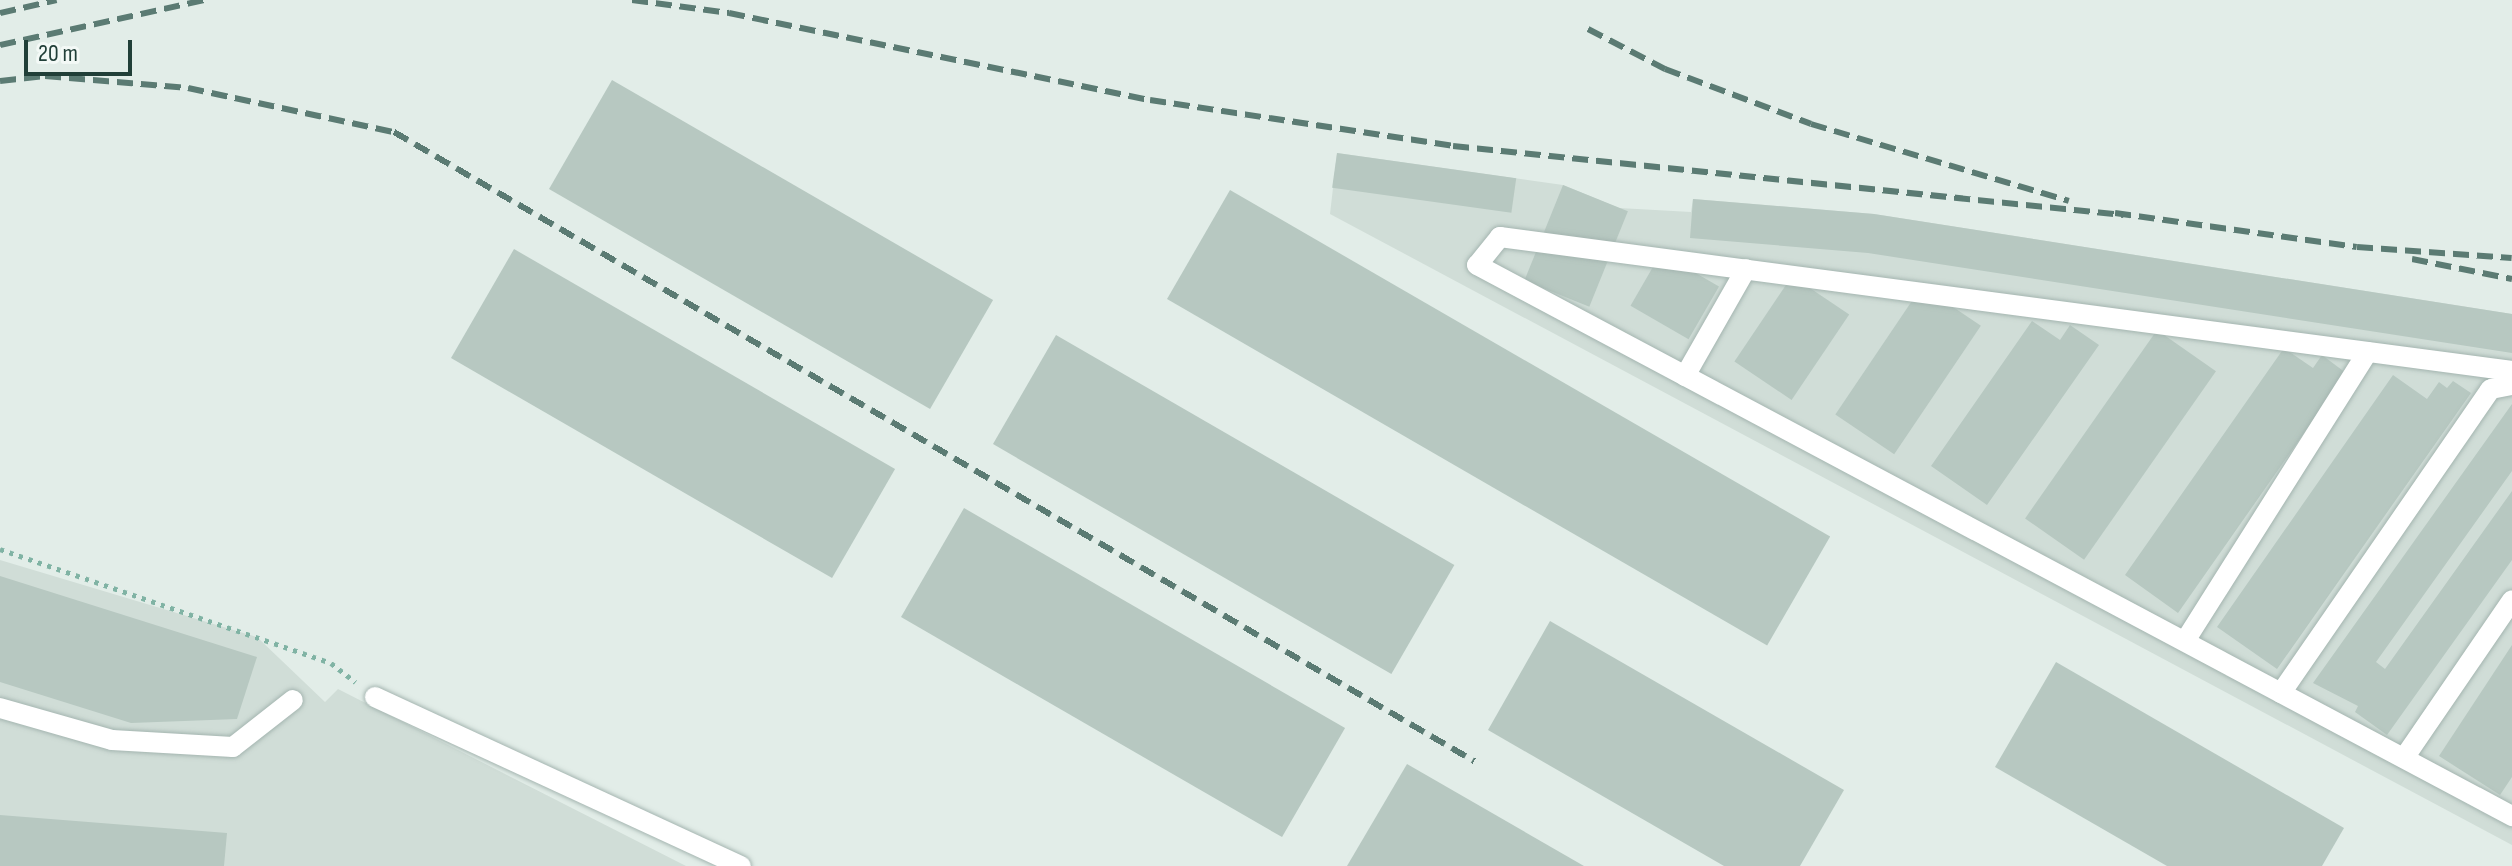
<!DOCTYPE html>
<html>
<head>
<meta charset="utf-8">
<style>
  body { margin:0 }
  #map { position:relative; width:2512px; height:866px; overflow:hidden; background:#e2ede8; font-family:"Sofia Sans Condensed",sans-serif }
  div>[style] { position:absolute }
  .built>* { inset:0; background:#d0ddd7 }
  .building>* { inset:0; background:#b7c8c1; transform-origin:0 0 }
  .path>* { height:5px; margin-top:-2.5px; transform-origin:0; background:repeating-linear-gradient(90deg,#80b3a4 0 4px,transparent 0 10px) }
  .roads { filter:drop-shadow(0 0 2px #a4b5b0) drop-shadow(0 0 2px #a4b5b0) }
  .lane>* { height:20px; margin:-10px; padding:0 10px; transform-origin:10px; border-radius:10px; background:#fff }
  .rail>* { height:6px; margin-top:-3px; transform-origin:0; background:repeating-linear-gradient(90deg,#5b7b73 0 16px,transparent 0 24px) }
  span { translate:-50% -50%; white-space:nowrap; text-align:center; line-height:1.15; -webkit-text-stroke:7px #f3f9f6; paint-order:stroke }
  .scale { position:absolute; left:24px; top:40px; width:108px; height:36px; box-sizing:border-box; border:4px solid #213f38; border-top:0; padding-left:10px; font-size:24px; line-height:28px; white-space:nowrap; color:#213f38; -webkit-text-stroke:6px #f3f9f6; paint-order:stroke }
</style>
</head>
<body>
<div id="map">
  <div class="built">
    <div style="clip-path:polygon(1337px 153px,1563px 185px,1619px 208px,1691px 212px,1693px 199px,1874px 214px,2512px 314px,2512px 845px,1330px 214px)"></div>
    <div style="clip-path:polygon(0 560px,257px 637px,325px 702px,338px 689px,686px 866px,0 866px)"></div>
  </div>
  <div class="building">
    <div style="left:612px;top:80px;width:440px;height:126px;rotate:30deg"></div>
    <div style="left:1337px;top:153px;width:181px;height:35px;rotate:8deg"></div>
    <div style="left:1563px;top:185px;width:70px;height:103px;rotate:22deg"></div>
    <div style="left:1230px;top:190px;width:693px;height:126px;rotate:30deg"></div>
    <div style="clip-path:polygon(1693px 199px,1874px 214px,2512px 314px,2512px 353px,1868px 253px,1690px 238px)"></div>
    <div style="left:514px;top:249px;width:440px;height:126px;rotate:30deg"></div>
    <div style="left:1661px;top:253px;width:67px;height:61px;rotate:30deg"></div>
    <div style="left:1792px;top:276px;width:69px;height:103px;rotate:34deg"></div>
    <div style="left:1922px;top:286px;width:71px;height:155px;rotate:34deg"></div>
    <div style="clip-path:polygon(2032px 321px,2060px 340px,2070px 325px,2099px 345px,1987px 505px,1931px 466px)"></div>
    <div style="left:2157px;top:330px;width:72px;height:230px;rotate:35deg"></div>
    <div style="left:1056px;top:335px;width:460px;height:126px;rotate:30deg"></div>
    <div style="clip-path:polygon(2284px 348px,2313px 368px,2322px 355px,2346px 373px,2178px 613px,2125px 575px)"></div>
    <div style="clip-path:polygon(2393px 375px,2427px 399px,2439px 382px,2447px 388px,2453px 381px,2471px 393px,2277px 669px,2217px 627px)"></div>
    <div style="clip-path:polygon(2512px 404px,2512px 471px,2376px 662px,2385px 669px,2512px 491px,2512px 560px,2387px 735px,2355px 712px,2358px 706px,2313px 683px)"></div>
    <div style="left:964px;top:508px;width:440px;height:126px;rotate:30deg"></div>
    <div style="clip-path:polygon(0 576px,257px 657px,237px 719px,131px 723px,0 682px)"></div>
    <div style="clip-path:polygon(1550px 621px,1844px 790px,1800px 866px,1724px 866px,1488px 730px)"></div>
    <div style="clip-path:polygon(2512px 645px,2512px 777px,2500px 795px,2439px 756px)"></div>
    <div style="clip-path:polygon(2056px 662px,2344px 828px,2322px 866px,2167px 866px,1995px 767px)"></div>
    <div style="clip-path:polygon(1407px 764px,1584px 866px,1347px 866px)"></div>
    <div style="clip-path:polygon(0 815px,227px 833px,224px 866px,0 866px)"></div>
  </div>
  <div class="path">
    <div style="left:0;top:549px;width:350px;rotate:19deg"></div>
    <div style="left:331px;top:663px;width:31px;rotate:38deg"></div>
  </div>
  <div class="roads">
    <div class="lane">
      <div style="left:2512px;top:371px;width:1021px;rotate:-172.46deg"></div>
      <div style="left:1500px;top:237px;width:36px;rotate:129deg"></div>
      <div style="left:1477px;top:265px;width:1173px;rotate:28.03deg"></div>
      <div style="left:1685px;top:376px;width:123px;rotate:-60.3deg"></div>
      <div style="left:2185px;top:641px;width:342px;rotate:-57.7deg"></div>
      <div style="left:2281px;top:693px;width:369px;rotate:-55.4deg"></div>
      <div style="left:2491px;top:389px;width:21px;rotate:-11deg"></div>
      <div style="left:375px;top:697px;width:403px;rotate:24.8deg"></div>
      <div style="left:0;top:708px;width:116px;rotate:15.9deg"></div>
      <div style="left:112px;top:740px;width:121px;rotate:3.3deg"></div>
      <div style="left:233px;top:747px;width:76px;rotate:-38.1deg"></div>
      <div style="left:2404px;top:758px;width:191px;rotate:-55.6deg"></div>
    </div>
  </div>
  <div class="rail">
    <div style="left:632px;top:0;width:98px;rotate:7.6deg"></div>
    <div style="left:729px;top:13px;width:430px;rotate:11.7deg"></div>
    <div style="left:1150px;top:100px;width:306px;rotate:8.6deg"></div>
    <div style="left:1453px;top:146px;width:674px;rotate:5.88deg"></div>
    <div style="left:0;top:13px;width:58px;rotate:-12.8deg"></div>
    <div style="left:1588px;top:29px;width:87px;rotate:27.5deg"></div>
    <div style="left:1665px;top:69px;width:156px;rotate:20.6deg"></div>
    <div style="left:1811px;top:124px;width:269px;rotate:16.6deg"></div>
    <div style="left:0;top:45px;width:210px;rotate:-12.4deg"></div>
    <div style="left:0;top:81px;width:45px;rotate:-6.3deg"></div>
    <div style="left:45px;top:76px;width:144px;rotate:4.8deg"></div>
    <div style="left:188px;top:88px;width:211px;rotate:12.1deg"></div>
    <div style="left:394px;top:132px;width:1250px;rotate:30.22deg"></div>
    <div style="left:2115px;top:213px;width:244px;rotate:8deg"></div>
    <div style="left:2357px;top:247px;width:155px;rotate:4.1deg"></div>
    <div style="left:2412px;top:259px;width:102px;rotate:11.3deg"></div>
  </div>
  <div class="scale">20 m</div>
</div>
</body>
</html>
